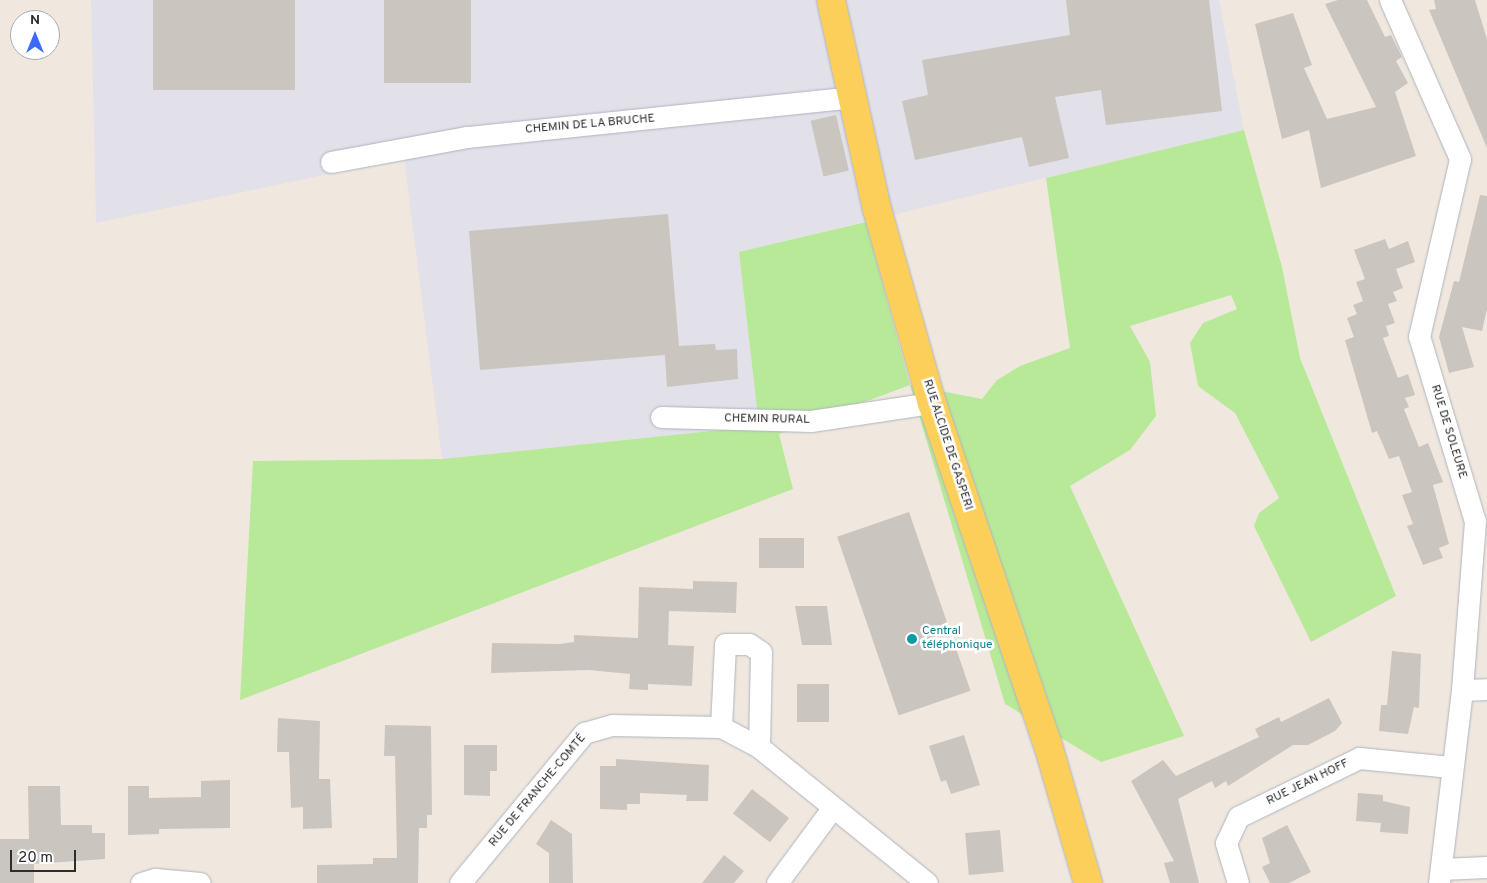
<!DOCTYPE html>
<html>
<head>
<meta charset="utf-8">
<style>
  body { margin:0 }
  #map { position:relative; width:1487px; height:883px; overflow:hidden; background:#f0e8df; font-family:Overpass,sans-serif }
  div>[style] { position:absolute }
  .industrial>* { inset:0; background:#e2e0e8 }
  .green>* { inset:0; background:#b7e999 }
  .building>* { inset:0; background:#cbc5bf; transform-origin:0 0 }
  .roads { filter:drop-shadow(0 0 1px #afb3be) drop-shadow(0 0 1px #afb3be) }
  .minor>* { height:21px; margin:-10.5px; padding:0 10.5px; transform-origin:10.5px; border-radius:10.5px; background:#fff }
  .major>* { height:28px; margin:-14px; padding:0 14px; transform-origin:14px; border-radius:14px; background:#fbcf59 }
  .dots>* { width:14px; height:14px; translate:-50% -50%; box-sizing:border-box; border:2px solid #fff; border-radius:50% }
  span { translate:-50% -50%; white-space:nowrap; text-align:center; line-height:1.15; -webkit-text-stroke:5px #fff; paint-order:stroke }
  .street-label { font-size:12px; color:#2d2d2d }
  .culture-label { font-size:12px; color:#0d838f }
  .left { translate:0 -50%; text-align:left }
  .north { position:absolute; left:10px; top:10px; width:50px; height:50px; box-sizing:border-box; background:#fff; border:1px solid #ababab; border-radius:50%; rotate:0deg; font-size:14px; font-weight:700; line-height:20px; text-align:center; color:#2d2d2d }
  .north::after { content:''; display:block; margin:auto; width:18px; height:22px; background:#3d69ff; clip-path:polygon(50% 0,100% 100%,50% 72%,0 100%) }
  .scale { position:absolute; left:10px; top:850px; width:66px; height:22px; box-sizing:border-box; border:2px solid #2d2d2d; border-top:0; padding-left:6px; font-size:15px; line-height:18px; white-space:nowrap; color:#2d2d2d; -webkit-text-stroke:4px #fff; paint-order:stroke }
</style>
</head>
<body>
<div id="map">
  <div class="industrial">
    <div style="clip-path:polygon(91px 0,1219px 0,1244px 130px,739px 252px,759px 426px,442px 459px,404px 158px,96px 223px)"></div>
  </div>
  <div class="green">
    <div style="clip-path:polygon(1244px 130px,1282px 267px,1300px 358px,1396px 596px,1311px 642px,1254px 526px,1259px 513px,1279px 498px,1235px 413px,1198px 386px,1190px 343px,1203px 323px,1237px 309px,1231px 295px,1130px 326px,1150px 362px,1156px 416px,1130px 450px,1070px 486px,1184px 736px,1101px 762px,1005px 704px,910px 385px,779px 434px,793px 489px,240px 700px,253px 461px,442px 459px,759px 426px,739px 252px,866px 222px,910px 385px,982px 399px,997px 380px,1020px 366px,1070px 348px,1046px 178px)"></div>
  </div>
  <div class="building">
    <div style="left:153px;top:0;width:142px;height:90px"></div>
    <div style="left:384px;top:0;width:87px;height:83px"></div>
    <div style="clip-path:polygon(1066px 0,1209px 0,1222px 111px,1106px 125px,1101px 90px,1055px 97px,1069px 158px,1029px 167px,1022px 137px,915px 160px,902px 101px,928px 95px,922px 60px,1070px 35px)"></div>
    <div style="clip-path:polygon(1338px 0,1367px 0,1385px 37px,1391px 35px,1402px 57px,1396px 61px,1408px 83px,1395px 92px,1416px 156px,1321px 188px,1309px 130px,1282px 139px,1255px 24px,1293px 13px,1312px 65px,1304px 68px,1327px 119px,1376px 107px,1325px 4px)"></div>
    <div style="clip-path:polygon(1434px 0,1475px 0,1487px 39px,1487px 148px,1429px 10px,1436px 9px)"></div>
    <div style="left:836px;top:115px;width:57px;height:26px;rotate:77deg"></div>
    <div style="clip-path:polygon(1480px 195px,1487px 196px,1487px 309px,1482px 331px,1462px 327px,1474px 367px,1449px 373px,1439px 337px,1454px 281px,1459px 282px)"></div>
    <div style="clip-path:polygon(668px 214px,679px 346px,715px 344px,716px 350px,737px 349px,738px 379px,667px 387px,665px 355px,480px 370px,469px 231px)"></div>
    <div style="clip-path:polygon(1385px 239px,1389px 249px,1408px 241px,1415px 262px,1396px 269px,1403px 288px,1393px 292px,1397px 301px,1388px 304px,1395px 323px,1386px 326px,1389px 336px,1383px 338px,1398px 378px,1408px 374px,1415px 395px,1405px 398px,1409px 407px,1404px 409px,1419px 447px,1428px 443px,1443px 482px,1433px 485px,1449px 544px,1439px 548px,1443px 558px,1423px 565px,1407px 526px,1413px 524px,1402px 495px,1412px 492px,1399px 456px,1389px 459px,1377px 431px,1372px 433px,1345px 340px,1354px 337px,1347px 318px,1357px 314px,1353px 305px,1363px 301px,1356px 282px,1365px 279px,1354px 250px)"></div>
    <div style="left:909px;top:512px;width:189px;height:76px;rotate:71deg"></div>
    <div style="left:759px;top:538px;width:45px;height:30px"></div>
    <div style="clip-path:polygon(693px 581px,737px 582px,736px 613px,669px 611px,668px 645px,694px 646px,692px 686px,648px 684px,648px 690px,629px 689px,630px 674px,589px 670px,491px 673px,492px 643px,560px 644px,574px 642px,574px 635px,638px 638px,639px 587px,693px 589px)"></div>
    <div style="clip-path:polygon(795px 606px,827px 606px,832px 645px,802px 645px)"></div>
    <div style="clip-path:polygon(1392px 651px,1421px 654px,1419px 708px,1414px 707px,1408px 734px,1379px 731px,1381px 705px,1387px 705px)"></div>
    <div style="left:797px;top:684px;width:32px;height:38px"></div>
    <div style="clip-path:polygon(1329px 698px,1342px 723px,1335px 731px,1308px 745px,1293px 745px,1228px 786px,1226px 781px,1215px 788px,1212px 781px,1178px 799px,1199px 883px,1170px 883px,1164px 863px,1174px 861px,1131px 781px,1163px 760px,1176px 776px,1259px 737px,1255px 729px,1279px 717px,1281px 722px)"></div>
    <div style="clip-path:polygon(278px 718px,320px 721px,319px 779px,330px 779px,332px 828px,303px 829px,303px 807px,291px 808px,289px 752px,277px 752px)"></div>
    <div style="clip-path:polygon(385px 725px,431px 726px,432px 815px,427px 815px,427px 828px,419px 828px,418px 883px,317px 883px,317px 865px,373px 864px,373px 858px,397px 858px,395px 756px,384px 756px)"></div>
    <div style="clip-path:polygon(964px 735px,980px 785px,951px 794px,946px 780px,941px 782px,929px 746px)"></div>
    <div style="clip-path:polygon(464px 745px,497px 745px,497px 771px,490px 771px,490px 796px,464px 795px)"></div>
    <div style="clip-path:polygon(616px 759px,709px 765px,708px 801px,686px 801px,687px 795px,640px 793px,640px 804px,627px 804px,627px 810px,600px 809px,600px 766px,616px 766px)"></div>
    <div style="clip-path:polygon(230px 780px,230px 828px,159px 829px,159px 834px,128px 835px,128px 786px,149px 786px,149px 798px,201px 797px,201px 781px)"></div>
    <div style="clip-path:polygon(28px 786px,60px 786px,61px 825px,92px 825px,92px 833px,105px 833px,105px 859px,34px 864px,34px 883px,0 883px,0 839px,29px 839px)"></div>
    <div style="left:752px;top:789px;width:47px;height:31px;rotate:38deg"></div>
    <div style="clip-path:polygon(1358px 793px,1383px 795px,1383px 801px,1410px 807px,1408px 834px,1380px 832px,1381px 823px,1356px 821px)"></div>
    <div style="clip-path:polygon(551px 820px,572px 834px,573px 883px,549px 883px,549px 853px,536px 844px)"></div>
    <div style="clip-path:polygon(1287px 825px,1311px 872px,1289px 883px,1270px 883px,1262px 867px,1270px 863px,1262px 838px)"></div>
    <div style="left:1000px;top:830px;width:42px;height:35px;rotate:85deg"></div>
    <div style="clip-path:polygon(724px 855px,744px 871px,734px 883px,702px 883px)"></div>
  </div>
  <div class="roads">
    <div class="minor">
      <div style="left:1390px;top:0;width:174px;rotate:66.2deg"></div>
      <div style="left:1460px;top:159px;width:182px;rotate:103deg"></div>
      <div style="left:1419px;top:336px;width:193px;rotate:73.2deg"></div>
      <div style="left:1475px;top:521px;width:169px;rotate:94.4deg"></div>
      <div style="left:1462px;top:690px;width:194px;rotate:96.8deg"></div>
      <div style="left:331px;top:162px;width:138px;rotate:-10.4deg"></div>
      <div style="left:467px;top:137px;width:386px;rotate:-5.9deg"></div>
      <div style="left:661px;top:417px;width:150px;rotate:1.5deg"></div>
      <div style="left:811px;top:421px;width:122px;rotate:-8.5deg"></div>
      <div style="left:1462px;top:690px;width:25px;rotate:-2deg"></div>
      <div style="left:721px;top:727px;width:83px;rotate:-87.2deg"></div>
      <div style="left:725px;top:644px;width:24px"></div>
      <div style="left:749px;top:644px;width:14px;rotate:34deg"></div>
      <div style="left:761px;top:652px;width:95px;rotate:91.2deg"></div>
      <div style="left:1441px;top:869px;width:46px;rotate:-2.5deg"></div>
      <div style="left:141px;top:883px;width:15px;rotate:-16deg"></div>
      <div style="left:155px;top:879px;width:45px;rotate:5.1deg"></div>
      <div style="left:460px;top:883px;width:195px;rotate:-50.4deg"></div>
      <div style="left:584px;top:733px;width:29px;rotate:-16deg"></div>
      <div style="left:612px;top:725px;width:109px;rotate:1.1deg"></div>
      <div style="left:721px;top:727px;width:43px;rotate:27.8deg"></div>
      <div style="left:759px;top:747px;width:216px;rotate:39deg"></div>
      <div style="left:777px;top:883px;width:91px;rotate:-53.5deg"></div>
      <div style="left:1238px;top:883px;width:42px;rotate:-106.7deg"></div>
      <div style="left:1226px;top:843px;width:29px;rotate:-65deg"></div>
      <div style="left:1238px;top:817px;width:135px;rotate:-26deg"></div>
      <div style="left:1359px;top:758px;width:92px;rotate:5.6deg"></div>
    </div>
    <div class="major">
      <div style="left:831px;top:0;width:214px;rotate:77.6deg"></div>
      <div style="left:877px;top:209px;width:202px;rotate:74.2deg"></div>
      <div style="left:932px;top:403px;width:361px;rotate:71.3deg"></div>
      <div style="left:1048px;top:745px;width:144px;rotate:73.8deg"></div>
    </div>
  </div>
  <div class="dots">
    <div style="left:912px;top:639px;background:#0f9aa8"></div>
  </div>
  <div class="street-label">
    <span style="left:590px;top:125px;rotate:-5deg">CHEMIN DE LA BRUCHE</span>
    <span style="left:767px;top:420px;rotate:1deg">CHEMIN RURAL</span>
    <span style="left:1448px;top:432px;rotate:73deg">RUE DE SOLEURE</span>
    <span style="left:947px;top:445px;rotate:72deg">RUE ALCIDE DE GASPERI</span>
    <span style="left:1308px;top:783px;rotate:-26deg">RUE JEAN HOFF</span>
    <span style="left:538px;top:791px;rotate:-50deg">RUE DE FRANCHE-COMTÉ</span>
  </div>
  <div class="culture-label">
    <span class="left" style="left:922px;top:639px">Central<br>téléphonique</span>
  </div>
  <div class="north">N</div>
  <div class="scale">20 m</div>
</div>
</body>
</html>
